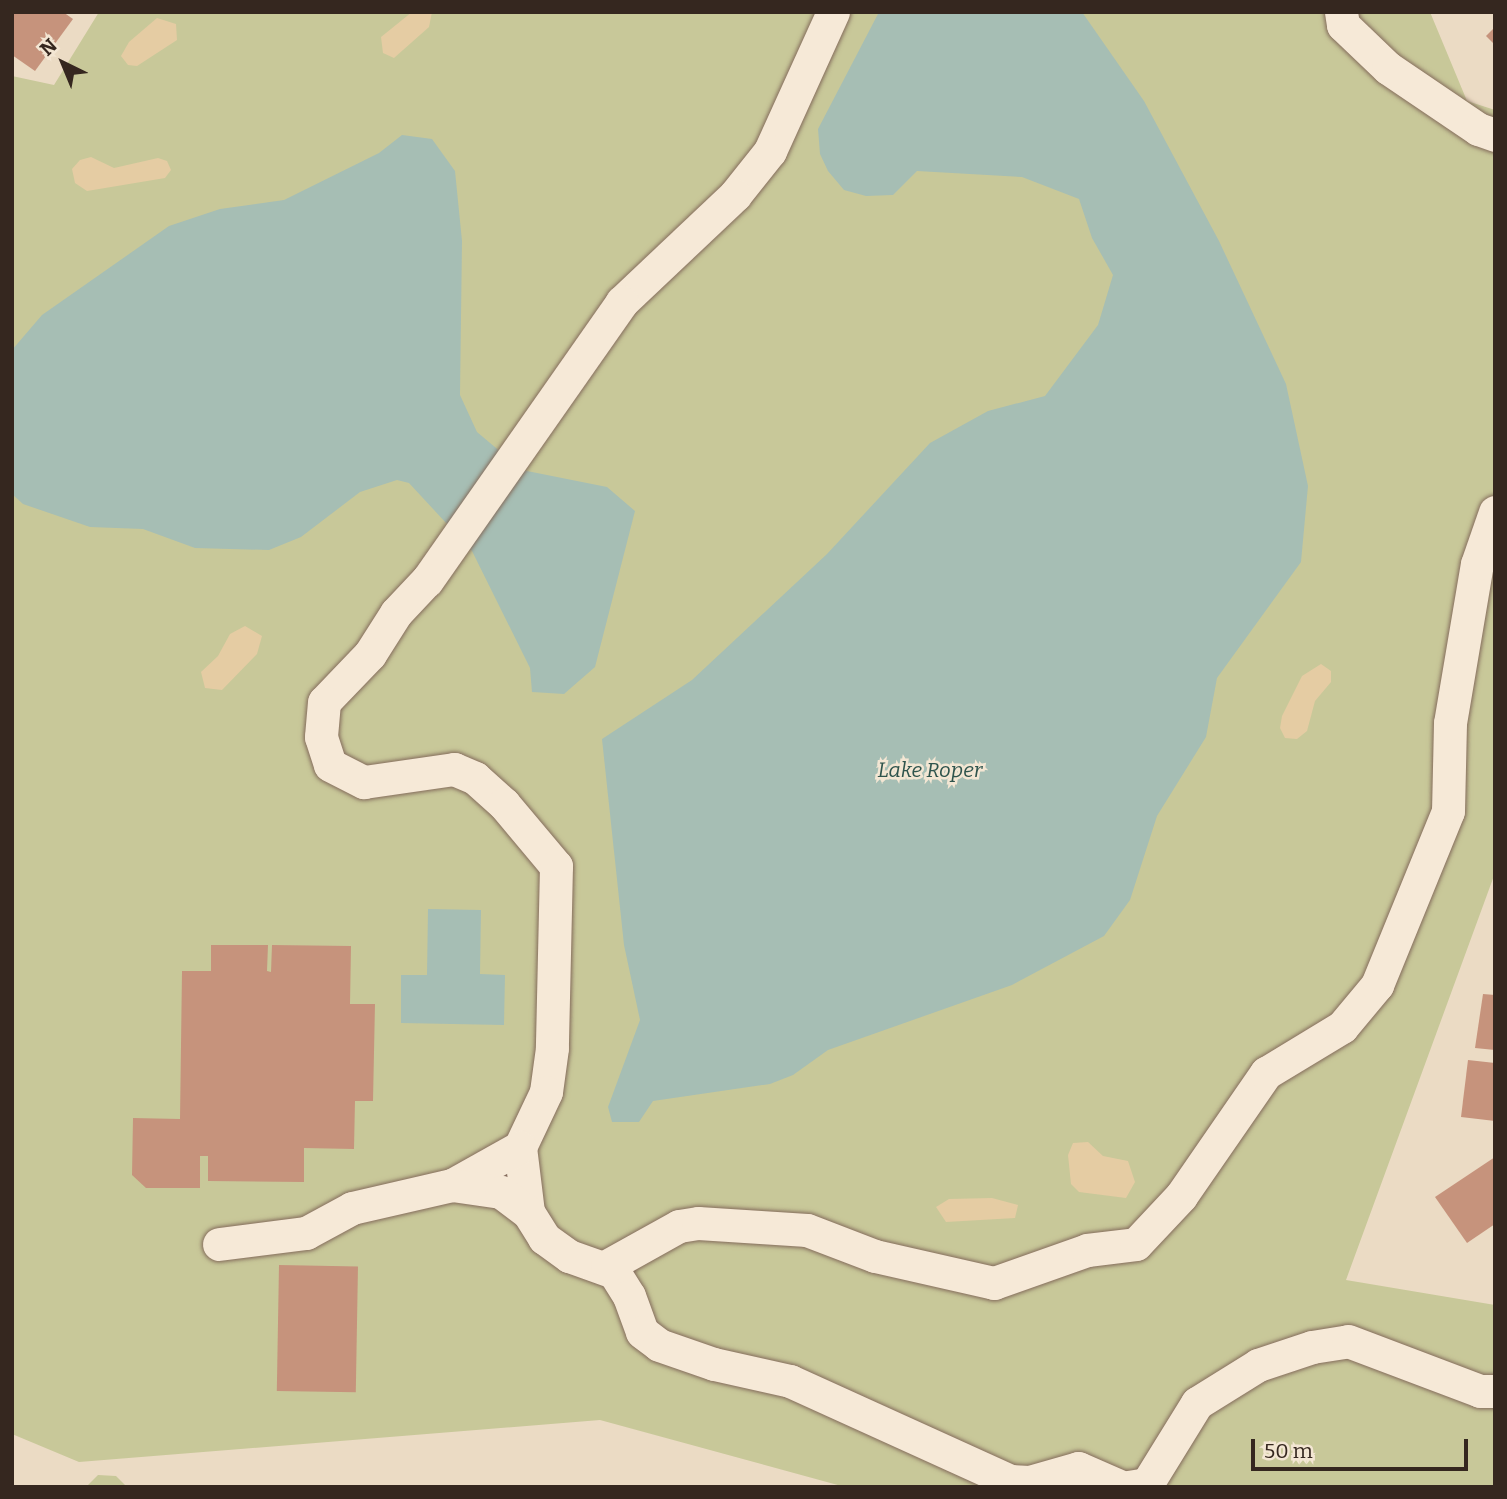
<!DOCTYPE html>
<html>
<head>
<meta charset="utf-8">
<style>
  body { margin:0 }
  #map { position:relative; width:1507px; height:1499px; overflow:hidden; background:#ebdbc4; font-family:Bitter,serif }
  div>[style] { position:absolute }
  .green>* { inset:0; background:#c8c899 }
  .sand>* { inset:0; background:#e5cca3 }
  .water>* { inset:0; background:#a6beb4 }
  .building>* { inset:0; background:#c6937c; transform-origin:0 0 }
  .roads { filter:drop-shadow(0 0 2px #846c5c) drop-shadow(0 0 2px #846c5c) }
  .minor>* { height:33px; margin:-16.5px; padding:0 16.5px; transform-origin:16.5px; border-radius:16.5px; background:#f6e9d7 }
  span { translate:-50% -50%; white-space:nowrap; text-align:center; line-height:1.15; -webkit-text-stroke:5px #f3e6d3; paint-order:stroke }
  .water-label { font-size:21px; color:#2f544d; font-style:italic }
  .frame { position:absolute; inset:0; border:14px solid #35271f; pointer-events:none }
  .north { position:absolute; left:28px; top:28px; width:70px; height:70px; -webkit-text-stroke:5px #f3e6d3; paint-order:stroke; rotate:317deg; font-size:19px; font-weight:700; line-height:28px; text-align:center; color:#35271f }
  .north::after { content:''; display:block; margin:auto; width:24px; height:32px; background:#35271f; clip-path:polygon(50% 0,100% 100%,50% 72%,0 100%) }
  .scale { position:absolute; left:1251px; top:1439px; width:217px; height:32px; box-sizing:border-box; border:4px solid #35271f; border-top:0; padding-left:9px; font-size:21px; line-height:24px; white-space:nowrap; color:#35271f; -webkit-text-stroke:5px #f3e6d3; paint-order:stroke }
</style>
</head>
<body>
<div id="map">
  <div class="green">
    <div style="clip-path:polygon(99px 12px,1430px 12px,1467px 101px,1495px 110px,1495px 873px,1346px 1280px,1495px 1305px,1495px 1487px,845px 1487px,600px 1420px,79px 1462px,12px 1434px,12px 76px,54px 85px)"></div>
    <div style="clip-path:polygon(98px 1475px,116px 1476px,127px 1487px,86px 1487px)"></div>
  </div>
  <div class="sand">
    <div style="clip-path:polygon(412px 12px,432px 12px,429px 27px,394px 58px,383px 53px,381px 37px)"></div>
    <div style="clip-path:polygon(157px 18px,176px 24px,177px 40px,137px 66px,128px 65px,121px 56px,129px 42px)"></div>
    <div style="clip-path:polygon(91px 157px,114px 168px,158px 158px,167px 161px,171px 170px,165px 178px,87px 191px,75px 183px,72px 169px,80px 160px)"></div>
    <div style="clip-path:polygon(245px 626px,262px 636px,257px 654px,222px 690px,205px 688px,201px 672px,218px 656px,230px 634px)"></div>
    <div style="clip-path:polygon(1321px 664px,1331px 671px,1331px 682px,1315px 701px,1307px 731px,1297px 739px,1285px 738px,1280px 728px,1282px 716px,1302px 676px)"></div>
    <div style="clip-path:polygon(1088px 1142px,1103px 1156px,1128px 1161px,1135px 1182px,1126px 1198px,1079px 1192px,1071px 1184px,1068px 1155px,1073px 1143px)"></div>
    <div style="clip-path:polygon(992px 1198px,1018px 1205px,1015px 1218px,946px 1222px,936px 1207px,949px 1199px)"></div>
  </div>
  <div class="water">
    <div style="clip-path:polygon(879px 12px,1082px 12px,1144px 101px,1219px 241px,1286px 384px,1308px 486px,1301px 562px,1217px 678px,1206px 737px,1157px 816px,1130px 900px,1104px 936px,1012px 985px,828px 1050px,793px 1075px,770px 1084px,653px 1101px,639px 1122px,612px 1122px,608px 1107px,640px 1020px,624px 945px,602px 739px,692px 680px,827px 554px,930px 443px,988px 411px,1045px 396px,1098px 325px,1113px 275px,1092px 238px,1079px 199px,1022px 177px,917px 171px,893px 195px,866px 196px,844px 190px,828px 171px,820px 154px,818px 129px)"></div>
    <div style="clip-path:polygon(402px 135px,432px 139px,455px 171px,462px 241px,460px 395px,477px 432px,522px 470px,607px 487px,635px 511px,595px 667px,564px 694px,532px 692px,530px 668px,472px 551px,409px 483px,397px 480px,360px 492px,301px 537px,269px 550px,195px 548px,143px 529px,90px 527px,23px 504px,12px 494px,12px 350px,42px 315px,169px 226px,220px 209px,284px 200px,379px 153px)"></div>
    <div style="clip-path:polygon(428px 909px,481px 910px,480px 974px,505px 975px,504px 1025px,401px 1023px,401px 975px,427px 975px)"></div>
  </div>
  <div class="building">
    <div style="clip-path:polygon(12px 12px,63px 12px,73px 19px,35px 71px,12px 55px)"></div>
    <div style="clip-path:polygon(1495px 27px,1495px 45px,1486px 36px)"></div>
    <div style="clip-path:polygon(211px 945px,268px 945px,267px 971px,271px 972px,272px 945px,351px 946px,350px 1004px,375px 1004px,373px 1101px,355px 1101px,354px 1149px,304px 1148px,304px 1182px,208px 1181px,208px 1156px,200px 1156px,200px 1188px,146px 1188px,132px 1175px,133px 1118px,180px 1119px,182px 971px,211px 971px)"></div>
    <div style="clip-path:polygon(1483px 994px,1495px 995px,1495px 1050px,1475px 1048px)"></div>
    <div style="clip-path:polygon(1468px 1060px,1495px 1063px,1495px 1121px,1461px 1117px)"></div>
    <div style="clip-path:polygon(1495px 1157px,1495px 1224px,1467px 1243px,1435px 1197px)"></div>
    <div style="left:279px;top:1265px;width:79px;height:126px;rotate:1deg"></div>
  </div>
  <div class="roads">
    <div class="minor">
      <div style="left:833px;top:12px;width:153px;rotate:114.4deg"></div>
      <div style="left:770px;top:151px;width:56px;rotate:128.5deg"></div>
      <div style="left:735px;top:195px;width:156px;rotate:136.6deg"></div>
      <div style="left:622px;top:302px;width:340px;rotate:125deg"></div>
      <div style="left:427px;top:580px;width:45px;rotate:133.2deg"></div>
      <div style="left:396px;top:613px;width:49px;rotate:122.4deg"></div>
      <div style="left:370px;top:654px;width:66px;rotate:133.8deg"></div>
      <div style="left:324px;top:702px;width:35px;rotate:95deg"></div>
      <div style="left:321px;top:737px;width:29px;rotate:72deg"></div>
      <div style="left:330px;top:765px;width:38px;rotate:27deg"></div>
      <div style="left:364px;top:782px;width:91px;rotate:-8.2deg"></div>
      <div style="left:454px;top:769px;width:23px;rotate:23deg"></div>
      <div style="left:475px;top:778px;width:39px;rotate:42deg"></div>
      <div style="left:504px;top:804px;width:81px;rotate:50deg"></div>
      <div style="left:556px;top:866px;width:182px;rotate:91.3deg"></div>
      <div style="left:552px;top:1048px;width:44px;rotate:97.8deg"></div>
      <div style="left:546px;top:1092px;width:61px;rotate:115.3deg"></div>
      <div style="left:520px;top:1147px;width:65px;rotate:83deg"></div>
      <div style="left:528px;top:1212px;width:31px;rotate:58deg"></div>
      <div style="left:544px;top:1238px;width:31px;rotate:36deg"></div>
      <div style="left:569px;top:1256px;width:48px;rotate:19.6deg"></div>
      <div style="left:614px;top:1272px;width:28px;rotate:58deg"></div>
      <div style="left:629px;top:1296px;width:38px;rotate:70deg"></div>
      <div style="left:642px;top:1332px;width:21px;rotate:37deg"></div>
      <div style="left:659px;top:1345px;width:58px;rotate:19.1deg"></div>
      <div style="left:714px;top:1364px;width:78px;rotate:12.6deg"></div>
      <div style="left:790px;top:1381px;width:242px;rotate:24.4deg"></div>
      <div style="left:1010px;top:1481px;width:19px;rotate:3deg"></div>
      <div style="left:1029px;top:1482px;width:51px;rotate:-15.9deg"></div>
      <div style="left:1078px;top:1468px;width:48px;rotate:23.4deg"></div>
      <div style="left:1341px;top:12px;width:13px;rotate:81deg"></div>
      <div style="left:1343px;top:25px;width:62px;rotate:43.7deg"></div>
      <div style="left:1388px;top:68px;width:109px;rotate:34.1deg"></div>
      <div style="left:1478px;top:129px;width:18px;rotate:19deg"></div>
      <div style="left:452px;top:1185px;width:78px;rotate:-29.2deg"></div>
      <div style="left:219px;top:1244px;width:88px;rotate:-7.2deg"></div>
      <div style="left:306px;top:1233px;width:52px;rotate:-28.5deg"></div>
      <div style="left:352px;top:1208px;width:103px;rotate:-13deg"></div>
      <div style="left:452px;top:1185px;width:49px;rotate:8.1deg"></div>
      <div style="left:501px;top:1192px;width:34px;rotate:37deg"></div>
      <div style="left:607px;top:1266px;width:82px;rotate:-29.1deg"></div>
      <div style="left:679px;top:1226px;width:19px;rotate:-9deg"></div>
      <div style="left:698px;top:1223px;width:109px;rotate:3.7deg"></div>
      <div style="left:807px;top:1230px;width:73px;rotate:20.9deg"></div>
      <div style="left:875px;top:1256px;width:122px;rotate:12.8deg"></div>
      <div style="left:994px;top:1283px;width:99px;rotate:-19.5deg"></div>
      <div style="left:1087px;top:1250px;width:49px;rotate:-7deg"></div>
      <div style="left:1136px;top:1244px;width:66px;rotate:-46.8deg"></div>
      <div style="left:1181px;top:1196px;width:150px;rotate:-55.4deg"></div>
      <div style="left:1266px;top:1073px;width:89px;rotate:-31.2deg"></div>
      <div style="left:1342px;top:1027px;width:55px;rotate:-50.2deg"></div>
      <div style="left:1377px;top:985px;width:188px;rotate:-67.8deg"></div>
      <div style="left:1448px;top:811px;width:88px;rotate:-88.7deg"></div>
      <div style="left:1450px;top:723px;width:161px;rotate:-80.4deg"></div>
      <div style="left:1477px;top:564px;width:55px;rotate:-70.9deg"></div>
      <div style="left:1128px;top:1487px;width:19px;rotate:-9deg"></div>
      <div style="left:1147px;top:1484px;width:95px;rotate:-58.3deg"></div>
      <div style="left:1197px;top:1403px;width:72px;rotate:-31.9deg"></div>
      <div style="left:1258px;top:1365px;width:57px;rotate:-18.4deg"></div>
      <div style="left:1312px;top:1347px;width:36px;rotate:-9deg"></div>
      <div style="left:1348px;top:1341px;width:141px;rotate:20.7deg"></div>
      <div style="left:1480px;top:1391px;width:15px"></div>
    </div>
  </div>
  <div class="water-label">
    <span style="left:930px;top:770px">Lake Roper</span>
  </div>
  <div class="frame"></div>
  <div class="north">N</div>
  <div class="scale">50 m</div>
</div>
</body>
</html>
